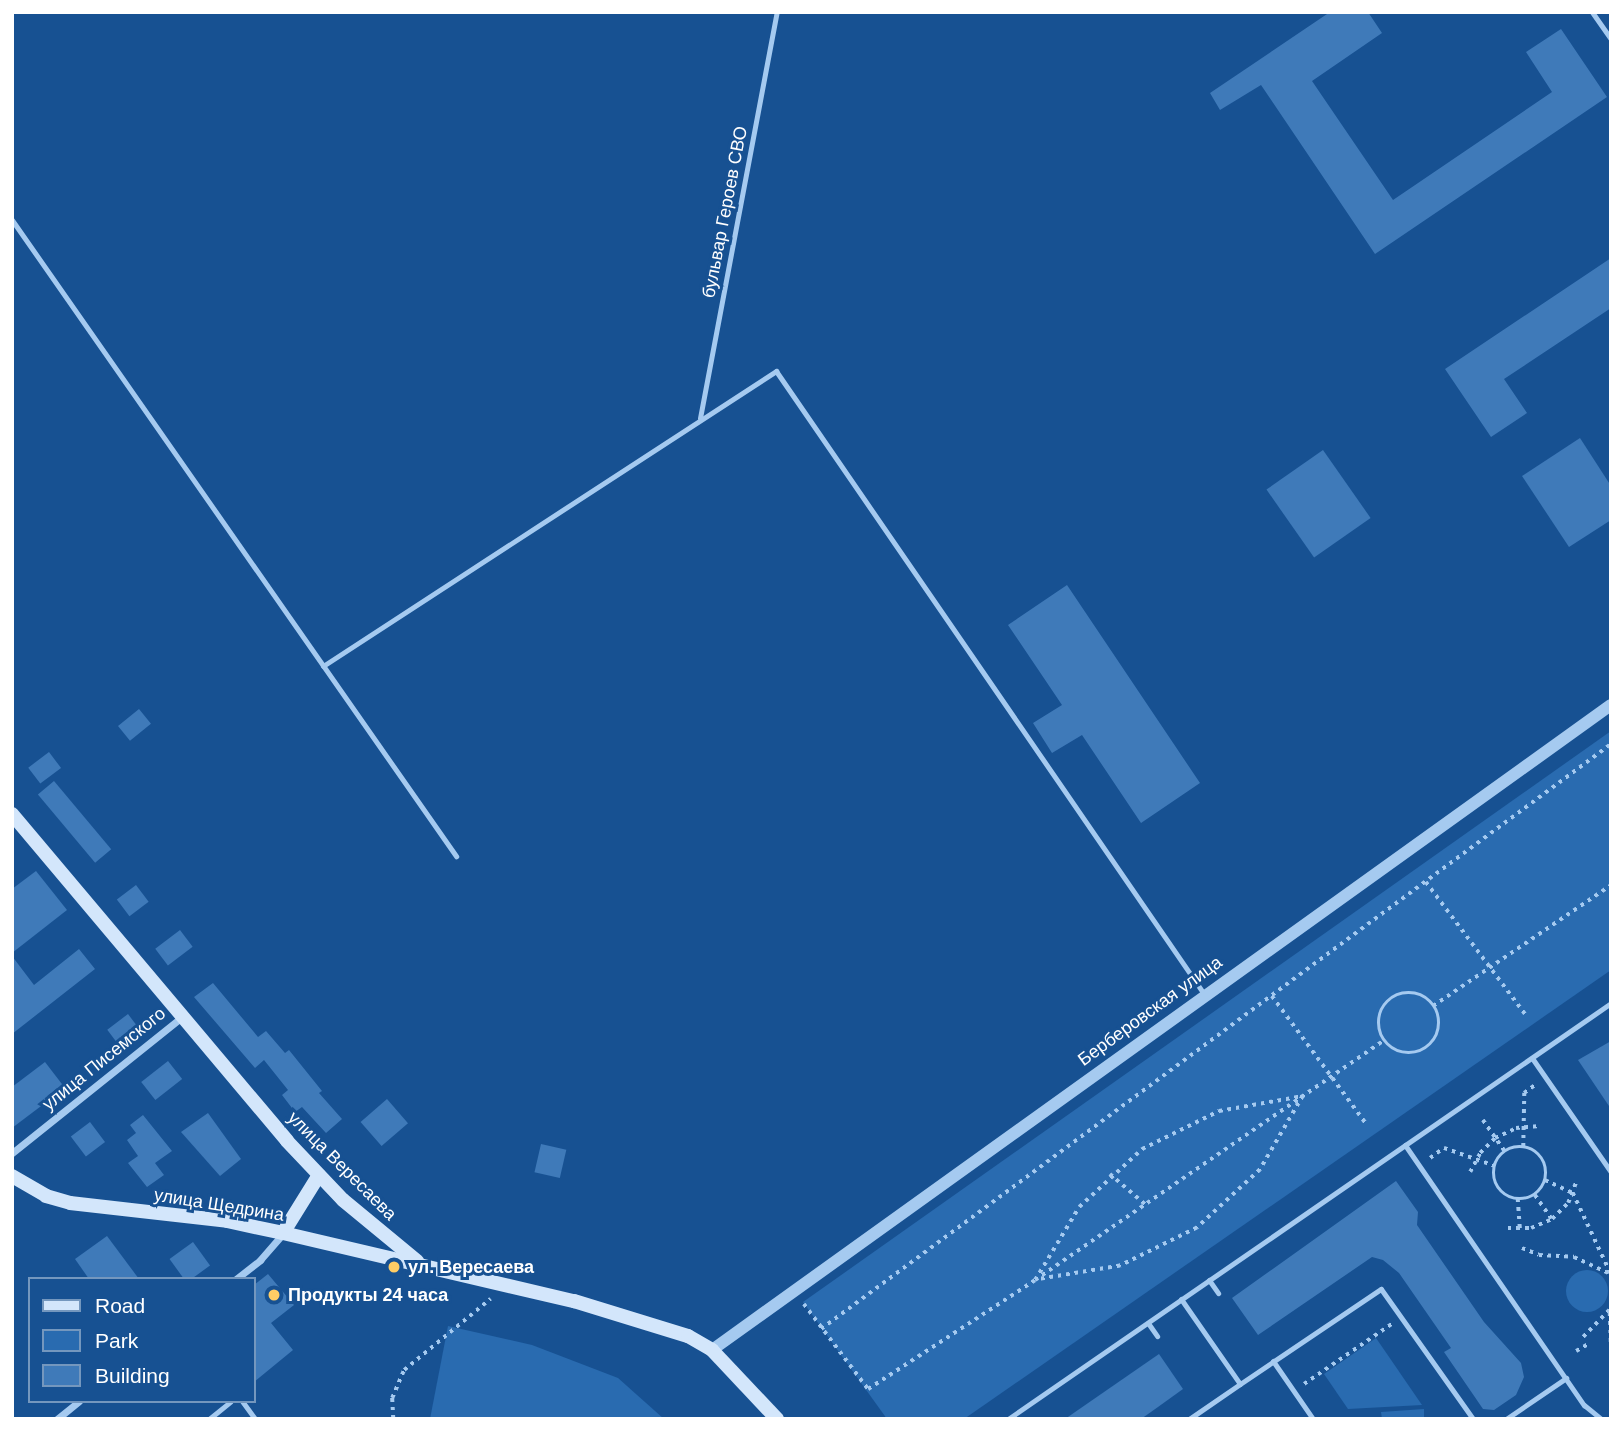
<!DOCTYPE html>
<html>
<head>
<meta charset="utf-8">
<style>
  body { margin:0 }
  #map { position:relative; width:1623px; height:1431px; overflow:hidden; background:#175192; font-family:Helvetica,sans-serif }
  div>[style] { position:absolute }
  .green>* { inset:0; background:#296bb0 }
  .round { border-radius:50% }
  .building>* { inset:0; background:#3f7ab9; transform-origin:0 0 }
  .path>* { height:3.5px; margin-top:-1.75px; transform-origin:0; background:repeating-linear-gradient(90deg,#a5caf0 0 3.5px,transparent 0 8.5px) }
  .path>.ring { margin:-1.75px; padding:0; box-sizing:content-box; background:none; border:3.5px solid #a5caf0; border-radius:50% }
  .service>* { height:5px; margin:-2.5px; padding:0 2.5px; transform-origin:2.5px; border-radius:2.5px; background:#a5caf0 }
  .minor>* { height:7px; margin:-3.5px; padding:0 3.5px; transform-origin:3.5px; border-radius:3.5px; background:#a5caf0 }
  .tertiary>* { height:12px; margin:-6px; padding:0 6px; transform-origin:6px; border-radius:6px; background:#a5caf0 }
  .secondary>* { height:14px; margin:-7px; padding:0 7px; transform-origin:7px; border-radius:7px; background:#d3e6fb }
  .dots>* { width:19px; height:19px; translate:-50% -50%; box-sizing:border-box; border:4px solid #175192; border-radius:50% }
  span { translate:-50% -50%; white-space:nowrap; text-align:center; line-height:1.15; -webkit-text-stroke:6px #175192; paint-order:stroke }
  .street-label { font-size:18px; color:#fff }
  .poi-label { font-size:18px; color:#fff; font-weight:700 }
  .left { translate:0 -50%; text-align:left }
  .frame { position:absolute; inset:0; border:14px solid #fff; pointer-events:none }
  .legend { position:absolute; left:28px; top:1277px; width:228px; height:126px; box-sizing:border-box; background:#175192; border:2px solid #7497be; margin:0; padding:9px 12px; list-style:none; font-size:21px; color:#fff }
  .legend li { display:flex; align-items:center; gap:14px; height:35px }
  .legend b { width:35px; border:2px solid #7497be }
</style>
</head>
<body>
<div id="map">
  <div class="green">
    <div style="clip-path:polygon(1611px 731px,1611px 970px,964px 1419px,887px 1419px,803px 1302px)"></div>
    <div class="round" style="left:1566px;top:1270px;width:42px;height:42px"></div>
    <div style="clip-path:polygon(448px 1326px,532px 1345px,618px 1378px,664px 1419px,430px 1419px)"></div>
    <div style="clip-path:polygon(1376px 1338px,1422px 1405px,1348px 1409px,1324px 1374px)"></div>
    <div style="clip-path:polygon(1424px 1409px,1424px 1419px,1382px 1419px,1381px 1412px)"></div>
  </div>
  <div class="building">
    <div style="clip-path:polygon(1330px 12px,1368px 12px,1382px 33px,1312px 81px,1393px 200px,1552px 92px,1526px 52px,1561px 29px,1607px 97px,1375px 254px,1261px 85px,1220px 110px,1210px 93px)"></div>
    <div style="clip-path:polygon(1611px 258px,1611px 308px,1504px 379px,1527px 413px,1491px 437px,1445px 369px)"></div>
    <div style="clip-path:polygon(1580px 438px,1611px 486px,1611px 520px,1569px 547px,1522px 476px)"></div>
    <div style="left:1323px;top:450px;width:83px;height:69px;rotate:55deg"></div>
    <div style="clip-path:polygon(1067px 585px,1200px 783px,1141px 823px,1082px 735px,1052px 753px,1033px 723px,1062px 705px,1008px 625px)"></div>
    <div style="left:139px;top:709px;width:19px;height:27px;rotate:51deg"></div>
    <div style="left:49px;top:752px;width:20px;height:26px;rotate:53deg"></div>
    <div style="left:54px;top:781px;width:89px;height:21px;rotate:50deg"></div>
    <div style="clip-path:polygon(36px 871px,67px 910px,12px 953px,12px 889px)"></div>
    <div style="left:136px;top:885px;width:21px;height:24px;rotate:53deg"></div>
    <div style="left:180px;top:930px;width:21px;height:31px;rotate:53deg"></div>
    <div style="clip-path:polygon(79px 949px,95px 969px,12px 1034px,12px 956px,34px 985px)"></div>
    <div style="clip-path:polygon(213px 983px,258px 1037px,266px 1031px,285px 1053px,289px 1050px,322px 1091px,319px 1093px,342px 1119px,326px 1133px,302px 1107px,295px 1112px,282px 1095px,288px 1090px,264px 1060px,255px 1068px,194px 997px)"></div>
    <div style="left:128px;top:1014px;width:21px;height:26px;rotate:53deg"></div>
    <div style="clip-path:polygon(1611px 1041px,1611px 1109px,1578px 1060px)"></div>
    <div style="left:168px;top:1061px;width:23px;height:34px;rotate:52deg"></div>
    <div style="clip-path:polygon(45px 1062px,65px 1088px,12px 1128px,12px 1087px)"></div>
    <div style="left:387px;top:1099px;width:32px;height:35px;rotate:49deg"></div>
    <div style="clip-path:polygon(208px 1113px,241px 1159px,220px 1176px,181px 1132px)"></div>
    <div style="clip-path:polygon(143px 1115px,172px 1151px,155px 1163px,164px 1175px,147px 1187px,128px 1163px,138px 1156px,127px 1140px,136px 1133px,130px 1125px)"></div>
    <div style="left:90px;top:1122px;width:25px;height:24px;rotate:53deg"></div>
    <div style="left:541px;top:1144px;width:26px;height:29px;rotate:13deg"></div>
    <div style="clip-path:polygon(1396px 1181px,1418px 1212px,1417px 1225px,1484px 1322px,1521px 1363px,1524px 1377px,1516px 1395px,1494px 1410px,1483px 1409px,1444px 1352px,1451px 1348px,1399px 1273px,1383px 1260px,1372px 1257px,1258px 1335px,1232px 1298px)"></div>
    <div style="clip-path:polygon(107px 1236px,139px 1279px,89px 1279px,75px 1259px)"></div>
    <div style="left:193px;top:1242px;width:29px;height:29px;rotate:54deg"></div>
    <div style="clip-path:polygon(268px 1274px,294px 1305px,271px 1323px,293px 1350px,254px 1382px,254px 1285px)"></div>
    <div style="clip-path:polygon(1159px 1354px,1183px 1389px,1158px 1407px,1141px 1419px,1065px 1419px)"></div>
  </div>
  <div class="path">
    <div style="left:1426px;top:882px;width:165px;rotate:53.1deg"></div>
    <div class="ring" style="left:1379px;top:993px;width:56.5px;height:56.5px"></div>
    <div style="left:1272px;top:996px;width:157px;rotate:53.6deg"></div>
    <div style="left:1433px;top:1006px;width:215px;rotate:-34.2deg"></div>
    <div style="left:1303px;top:1096px;width:86px;rotate:120.2deg"></div>
    <div style="left:1260px;top:1170px;width:86px;rotate:137.4deg"></div>
    <div style="left:1197px;top:1228px;width:86px;rotate:153.7deg"></div>
    <div style="left:1120px;top:1266px;width:86px;rotate:170.6deg"></div>
    <div style="left:1035px;top:1280px;width:85px;rotate:-58.9deg"></div>
    <div style="left:1079px;top:1207px;width:86px;rotate:-42.6deg"></div>
    <div style="left:1142px;top:1149px;width:86px;rotate:-26.3deg"></div>
    <div style="left:1219px;top:1111px;width:85px;rotate:-10.1deg"></div>
    <div style="left:1483px;top:1120px;width:39px;rotate:55deg"></div>
    <div style="left:1523px;top:1147px;width:54px;rotate:-88.9deg"></div>
    <div style="left:1524px;top:1093px;width:14px;rotate:-36deg"></div>
    <div class="ring" style="left:1494px;top:1147px;width:48.5px;height:48.5px"></div>
    <div style="left:1430px;top:1158px;width:17px;rotate:-36deg"></div>
    <div style="left:1444px;top:1148px;width:54px;rotate:19.4deg"></div>
    <div style="left:1470px;top:1172px;width:21px;rotate:-62deg"></div>
    <div style="left:1480px;top:1153px;width:21px;rotate:-45deg"></div>
    <div style="left:1495px;top:1138px;width:23px;rotate:-25deg"></div>
    <div style="left:1516px;top:1128px;width:21px;rotate:-5deg"></div>
    <div style="left:1110px;top:1174px;width:48px;rotate:40.7deg"></div>
    <div style="left:1545px;top:1180px;width:31px;rotate:25deg"></div>
    <div style="left:1573px;top:1193px;width:89px;rotate:64.9deg"></div>
    <div style="left:1535px;top:1195px;width:29px;rotate:55deg"></div>
    <div style="left:1518px;top:1199px;width:30px;rotate:86deg"></div>
    <div style="left:1508px;top:1228px;width:23px"></div>
    <div style="left:1531px;top:1228px;width:23px;rotate:-23deg"></div>
    <div style="left:1552px;top:1219px;width:23px;rotate:-45deg"></div>
    <div style="left:1568px;top:1203px;width:22px;rotate:-69deg"></div>
    <div style="left:1522px;top:1248px;width:18px;rotate:22deg"></div>
    <div style="left:1539px;top:1255px;width:35px;rotate:3deg"></div>
    <div style="left:1574px;top:1257px;width:38px;rotate:25deg"></div>
    <div style="left:804px;top:1304px;width:106px;rotate:53deg"></div>
    <div style="left:868px;top:1389px;width:199px;rotate:-33.1deg"></div>
    <div style="left:1035px;top:1280px;width:424px;rotate:-34.5deg"></div>
    <div style="left:1610px;top:1313px;width:31px;rotate:88deg"></div>
    <div style="left:821px;top:1329px;width:983px;rotate:-36.52deg"></div>
    <div style="left:1583px;top:1337px;width:40px;rotate:-46deg"></div>
    <div style="left:1576px;top:1351px;width:14px;rotate:-30deg"></div>
    <div style="left:1304px;top:1384px;width:108px;rotate:-34.4deg"></div>
    <div style="left:393px;top:1419px;width:21px;rotate:-93deg"></div>
    <div style="left:392px;top:1398px;width:30px;rotate:-67deg"></div>
    <div style="left:404px;top:1370px;width:112px;rotate:-39.5deg"></div>
  </div>
  <div class="service">
    <div style="left:1592px;top:12px;width:33px;rotate:55deg"></div>
    <div style="left:12px;top:220px;width:776px;rotate:55.08deg"></div>
    <div style="left:700px;top:418px;width:413px;rotate:-79.3deg"></div>
    <div style="left:323px;top:666px;width:541px;rotate:-33.07deg"></div>
    <div style="left:776px;top:371px;width:756px;rotate:55.51deg"></div>
    <div style="left:1532px;top:1058px;width:139px;rotate:55.3deg"></div>
    <div style="left:1405px;top:1145px;width:316px;rotate:55.5deg"></div>
    <div style="left:1584px;top:1405px;width:22px;rotate:39deg"></div>
    <div style="left:1209px;top:1280px;width:16px;rotate:55deg"></div>
    <div style="left:1181px;top:1299px;width:103px;rotate:55.2deg"></div>
    <div style="left:1240px;top:1384px;width:62px;rotate:145.5deg"></div>
    <div style="left:1148px;top:1323px;width:16px;rotate:55deg"></div>
    <div style="left:1273px;top:1361px;width:70px;rotate:55.4deg"></div>
    <div style="left:1240px;top:1384px;width:170px;rotate:-34deg"></div>
    <div style="left:1381px;top:1289px;width:159px;rotate:54.7deg"></div>
    <div style="left:242px;top:1401px;width:22px;rotate:54deg"></div>
    <div style="left:209px;top:1419px;width:28px;rotate:-39deg"></div>
    <div style="left:1008px;top:1419px;width:733px;rotate:-34.6deg"></div>
    <div style="left:1506px;top:1419px;width:73px;rotate:-34.3deg"></div>
  </div>
  <div class="minor">
    <div style="left:12px;top:1153px;width:218px;rotate:-38.7deg"></div>
    <div style="left:236px;top:1279px;width:31px;rotate:-38deg"></div>
    <div style="left:260px;top:1260px;width:35px;rotate:-49deg"></div>
    <div style="left:57px;top:1419px;width:28px;rotate:-39deg"></div>
  </div>
  <div class="tertiary">
    <div style="left:712px;top:1350px;width:1106px;rotate:-35.66deg"></div>
  </div>
  <div class="secondary">
    <div style="left:12px;top:814px;width:427px;rotate:49.9deg"></div>
    <div style="left:287px;top:1141px;width:81px;rotate:46.5deg"></div>
    <div style="left:343px;top:1200px;width:96px;rotate:39.5deg"></div>
    <div style="left:12px;top:1176px;width:39px;rotate:30deg"></div>
    <div style="left:46px;top:1196px;width:25px;rotate:16deg"></div>
    <div style="left:70px;top:1203px;width:158px;rotate:6.5deg"></div>
    <div style="left:227px;top:1221px;width:57px;rotate:12.1deg"></div>
    <div style="left:283px;top:1233px;width:299px;rotate:13.2deg"></div>
    <div style="left:574px;top:1301px;width:119px;rotate:17.1deg"></div>
    <div style="left:688px;top:1336px;width:28px;rotate:30deg"></div>
    <div style="left:712px;top:1350px;width:95px;rotate:46.7deg"></div>
    <div style="left:283px;top:1233px;width:68px;rotate:-58.2deg"></div>
  </div>
  <div class="dots">
    <div style="left:394px;top:1267px;background:#ffcd65"></div>
    <div style="left:274px;top:1295px;background:#ffcd65"></div>
  </div>
  <div class="street-label">
    <span style="left:725px;top:212px;rotate:-79deg">бульвар Героев СВО</span>
    <span style="left:1150px;top:1011px;rotate:-36deg">Берберовская улица</span>
    <span style="left:104px;top:1059px;rotate:-39deg">улица Писемского</span>
    <span style="left:342px;top:1166px;rotate:45deg">улица Вересаева</span>
    <span style="left:219px;top:1205px;rotate:9deg">улица Щедрина</span>
  </div>
  <div class="poi-label">
    <span class="left" style="left:408px;top:1267px">ул. Вересаева</span>
    <span class="left" style="left:288px;top:1295px">Продукты 24 часа</span>
  </div>
  <div class="frame"></div>
  <ul class="legend">
  <li><b style="height:9px;background:#d3e6fb"></b>Road</li>
  <li><b style="height:19px;background:#296bb0"></b>Park</li>
  <li><b style="height:19px;background:#3f7ab9"></b>Building</li>
  </ul>
</div>
</body>
</html>
